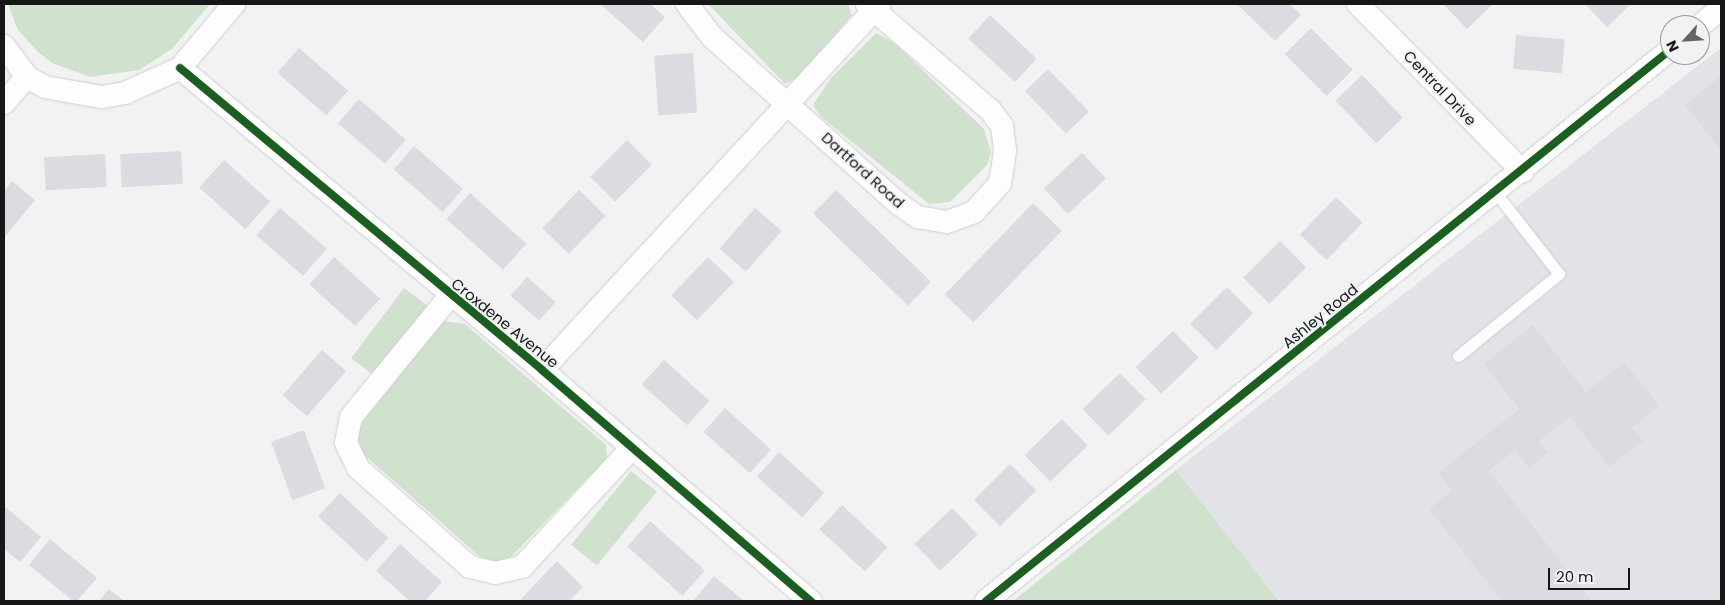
<!DOCTYPE html>
<html>
<head>
<meta charset="utf-8">
<style>
  body { margin:0 }
  #map { position:relative; width:1725px; height:605px; overflow:hidden; background:#f2f2f3; font-family:Poppins,sans-serif }
  div>[style] { position:absolute }
  .built>* { inset:0; background:#e1e3e8 }
  .green>* { inset:0; background:#d0e2ce; transform-origin:0 0 }
  .building>* { inset:0; background:#dadce1; transform-origin:0 0 }
  .roads { filter:drop-shadow(0 0 1px #cececf) drop-shadow(0 0 1px #cececf) }
  .lane>* { height:11px; margin:-5.5px; padding:0 5.5px; transform-origin:5.5px; border-radius:5.5px; background:#fdfdfd }
  .street>* { height:22px; margin:-11px; padding:0 11px; transform-origin:11px; border-radius:11px; background:#fdfdfd }
  .cycleway>* { height:8px; margin:-4px; padding:0 4px; transform-origin:4px; border-radius:4px; background:#1b5e20 }
  span { translate:-50% -50%; white-space:nowrap; text-align:center; line-height:1.15; -webkit-text-stroke:4px #f1f2f4; paint-order:stroke }
  .street-label { font-size:15px; color:#161717 }
  .frame { position:absolute; inset:0; border:5px solid #161717; pointer-events:none }
  .north { position:absolute; left:1660px; top:15px; width:50px; height:50px; box-sizing:border-box; background:#f1f2f4; border:1px solid #999a9c; border-radius:50%; rotate:244deg; font-size:14px; font-weight:700; line-height:20px; text-align:center; color:#161717 }
  .north::after { content:''; display:block; margin:auto; width:18px; height:22px; background:#636464; clip-path:polygon(50% 0,100% 100%,50% 72%,0 100%) }
  .scale { position:absolute; left:1548px; top:568px; width:82px; height:22px; box-sizing:border-box; border:2px solid #161717; border-top:0; padding-left:6px; font-size:15px; line-height:18px; white-space:nowrap; color:#161717; -webkit-text-stroke:4px #f1f2f4; paint-order:stroke }
</style>
</head>
<body>
<div id="map">
  <div class="built">
    <div style="clip-path:polygon(1721px 48px,1721px 601px,1279px 601px,1176px 470px)"></div>
  </div>
  <div class="green">
    <div style="clip-path:polygon(8px 4px,210px 4px,172px 49px,139px 70px,90px 77px,52px 63px,38px 52px,18px 30px)"></div>
    <div style="clip-path:polygon(708px 4px,848px 4px,852px 15px,799px 76px,785px 84px)"></div>
    <div style="clip-path:polygon(876px 33px,893px 42px,984px 129px,991px 152px,987px 165px,950px 202px,929px 204px,821px 117px,813px 105px,831px 78px)"></div>
    <div style="left:404px;top:288px;width:30px;height:88px;rotate:37deg"></div>
    <div style="clip-path:polygon(443px 321px,465px 324px,606px 445px,607px 458px,509px 559px,494px 563px,479px 556px,362px 453px,358px 437px,361px 424px)"></div>
    <div style="clip-path:polygon(1176px 470px,1279px 601px,1013px 601px)"></div>
    <div style="left:631px;top:471px;width:33px;height:95px;rotate:39deg"></div>
  </div>
  <div class="building">
    <div style="clip-path:polygon(600px 4px,650px 4px,665px 17px,643px 42px)"></div>
    <div style="clip-path:polygon(1237px 4px,1290px 4px,1301px 15px,1275px 41px)"></div>
    <div style="clip-path:polygon(1443px 4px,1493px 4px,1467px 29px)"></div>
    <div style="clip-path:polygon(1585px 4px,1631px 4px,1607px 27px)"></div>
    <div style="left:990px;top:15px;width:64px;height:32px;rotate:43deg"></div>
    <div style="left:1311px;top:28px;width:59px;height:37px;rotate:45deg"></div>
    <div style="left:1516px;top:35px;width:49px;height:34px;rotate:5deg"></div>
    <div style="left:299px;top:48px;width:65px;height:33px;rotate:41deg"></div>
    <div style="left:693px;top:53px;width:60px;height:39px;rotate:86deg"></div>
    <div style="left:1048px;top:69px;width:59px;height:32px;rotate:46deg"></div>
    <div style="left:1362px;top:75px;width:59px;height:37px;rotate:46deg"></div>
    <div style="clip-path:polygon(1721px 76px,1721px 150px,1685px 105px)"></div>
    <div style="left:359px;top:99px;width:62px;height:32px;rotate:41deg"></div>
    <div style="left:627px;top:140px;width:35px;height:52px;rotate:45deg"></div>
    <div style="left:414px;top:146px;width:65px;height:31px;rotate:41deg"></div>
    <div style="left:181px;top:151px;width:33px;height:61px;rotate:87deg"></div>
    <div style="left:1082px;top:153px;width:35px;height:52px;rotate:47deg"></div>
    <div style="left:105px;top:154px;width:33px;height:61px;rotate:87deg"></div>
    <div style="left:224px;top:160px;width:62px;height:37px;rotate:42deg"></div>
    <div style="clip-path:polygon(12px 181px,35px 200px,4px 238px,4px 191px)"></div>
    <div style="left:579px;top:190px;width:37px;height:53px;rotate:44deg"></div>
    <div style="left:836px;top:190px;width:132px;height:33px;rotate:44deg"></div>
    <div style="left:470px;top:193px;width:76px;height:35px;rotate:42deg"></div>
    <div style="left:1336px;top:197px;width:37px;height:52px;rotate:44deg"></div>
    <div style="left:1033px;top:203px;width:40px;height:127px;rotate:44deg"></div>
    <div style="left:280px;top:208px;width:62px;height:36px;rotate:41deg"></div>
    <div style="left:755px;top:208px;width:35px;height:54px;rotate:41deg"></div>
    <div style="left:1280px;top:241px;width:37px;height:52px;rotate:45deg"></div>
    <div style="left:334px;top:257px;width:62px;height:37px;rotate:42deg"></div>
    <div style="left:708px;top:257px;width:36px;height:53px;rotate:44deg"></div>
    <div style="left:527px;top:277px;width:38px;height:25px;rotate:41deg"></div>
    <div style="left:1227px;top:287px;width:37px;height:52px;rotate:45deg"></div>
    <div style="clip-path:polygon(1533px 325px,1586px 392px,1624px 362px,1659px 406px,1632px 428px,1643px 441px,1609px 467px,1570px 417px,1539px 441px,1548px 453px,1529px 468px,1515px 450px,1489px 471px,1592px 601px,1502px 601px,1429px 509px,1452px 491px,1438px 473px,1519px 409px,1484px 364px)"></div>
    <div style="left:1173px;top:331px;width:37px;height:52px;rotate:46deg"></div>
    <div style="left:322px;top:350px;width:32px;height:60px;rotate:41deg"></div>
    <div style="left:664px;top:360px;width:61px;height:33px;rotate:42deg"></div>
    <div style="left:1120px;top:373px;width:37px;height:52px;rotate:46deg"></div>
    <div style="left:725px;top:408px;width:62px;height:32px;rotate:42deg"></div>
    <div style="left:1062px;top:419px;width:37px;height:52px;rotate:46deg"></div>
    <div style="left:304px;top:430px;width:62px;height:35px;rotate:70deg"></div>
    <div style="left:779px;top:452px;width:61px;height:33px;rotate:42deg"></div>
    <div style="left:1010px;top:464px;width:37px;height:51px;rotate:45deg"></div>
    <div style="left:340px;top:493px;width:66px;height:32px;rotate:43deg"></div>
    <div style="left:842px;top:505px;width:62px;height:33px;rotate:43deg"></div>
    <div style="clip-path:polygon(4px 506px,41px 537px,20px 562px,4px 549px)"></div>
    <div style="left:952px;top:508px;width:37px;height:52px;rotate:46deg"></div>
    <div style="left:650px;top:521px;width:74px;height:34px;rotate:42deg"></div>
    <div style="clip-path:polygon(50px 539px,97px 578px,77px 601px,73px 601px,29px 565px)"></div>
    <div style="clip-path:polygon(400px 544px,442px 582px,425px 601px,410px 601px,376px 571px)"></div>
    <div style="clip-path:polygon(557px 561px,583px 587px,569px 601px,519px 601px)"></div>
    <div style="clip-path:polygon(714px 576px,744px 601px,693px 601px)"></div>
    <div style="clip-path:polygon(109px 589px,124px 601px,99px 601px)"></div>
  </div>
  <div class="roads">
    <div class="lane">
      <div style="left:1458px;top:356px;width:130px;rotate:-39.1deg"></div>
      <div style="left:1559px;top:274px;width:103px;rotate:-127.9deg"></div>
    </div>
    <div class="street">
      <div style="left:687px;top:4px;width:41px;rotate:52.9deg"></div>
      <div style="left:712px;top:37px;width:252px;rotate:41.8deg"></div>
      <div style="left:900px;top:205px;width:22px;rotate:34deg"></div>
      <div style="left:918px;top:217px;width:29px;rotate:10deg"></div>
      <div style="left:947px;top:222px;width:29px;rotate:-20deg"></div>
      <div style="left:974px;top:212px;width:39px;rotate:-48deg"></div>
      <div style="left:1000px;top:183px;width:33px;rotate:-81deg"></div>
      <div style="left:1005px;top:150px;width:24px;rotate:-97deg"></div>
      <div style="left:1002px;top:126px;width:19px;rotate:-126deg"></div>
      <div style="left:991px;top:111px;width:164px;rotate:-139.2deg"></div>
      <div style="left:1358px;top:4px;width:235px;rotate:45.5deg"></div>
      <div style="left:1700px;top:26px;width:28px;rotate:-41deg"></div>
      <div style="left:4px;top:46px;width:39px;rotate:53deg"></div>
      <div style="left:27px;top:77px;width:21px;rotate:29deg"></div>
      <div style="left:45px;top:87px;width:58px;rotate:10deg"></div>
      <div style="left:102px;top:97px;width:23px;rotate:-10deg"></div>
      <div style="left:125px;top:93px;width:60px;rotate:-24.4deg"></div>
      <div style="left:180px;top:68px;width:84px;rotate:-49.8deg"></div>
      <div style="left:180px;top:68px;width:471px;rotate:39.8deg"></div>
      <div style="left:542px;top:370px;width:355px;rotate:40.7deg"></div>
      <div style="left:4px;top:103px;width:35px;rotate:-49deg"></div>
      <div style="left:450px;top:296px;width:156px;rotate:129.3deg"></div>
      <div style="left:351px;top:417px;width:26px;rotate:101deg"></div>
      <div style="left:346px;top:443px;width:28px;rotate:64deg"></div>
      <div style="left:358px;top:468px;width:149px;rotate:41.5deg"></div>
      <div style="left:470px;top:567px;width:26px;rotate:13deg"></div>
      <div style="left:495px;top:573px;width:28px;rotate:-13deg"></div>
      <div style="left:522px;top:567px;width:161px;rotate:-47.3deg"></div>
      <div style="left:542px;top:370px;width:498px;rotate:-47.3deg"></div>
      <div style="left:986px;top:601px;width:878px;rotate:-38.85deg"></div>
    </div>
  </div>
  <div class="cycleway">
    <div style="left:180px;top:68px;width:471px;rotate:39.8deg"></div>
    <div style="left:542px;top:370px;width:355px;rotate:40.7deg"></div>
    <div style="left:986px;top:601px;width:878px;rotate:-38.85deg"></div>
  </div>
  <div class="street-label">
    <span style="left:1440px;top:88px;rotate:46deg">Central Drive</span>
    <span style="left:863px;top:170px;rotate:42deg">Dartford Road</span>
    <span style="left:1320px;top:316px;rotate:-39deg">Ashley Road</span>
    <span style="left:505px;top:323px;rotate:39deg">Croxdene Avenue</span>
  </div>
  <div class="frame"></div>
  <div class="north">N</div>
  <div class="scale">20 m</div>
</div>
</body>
</html>
